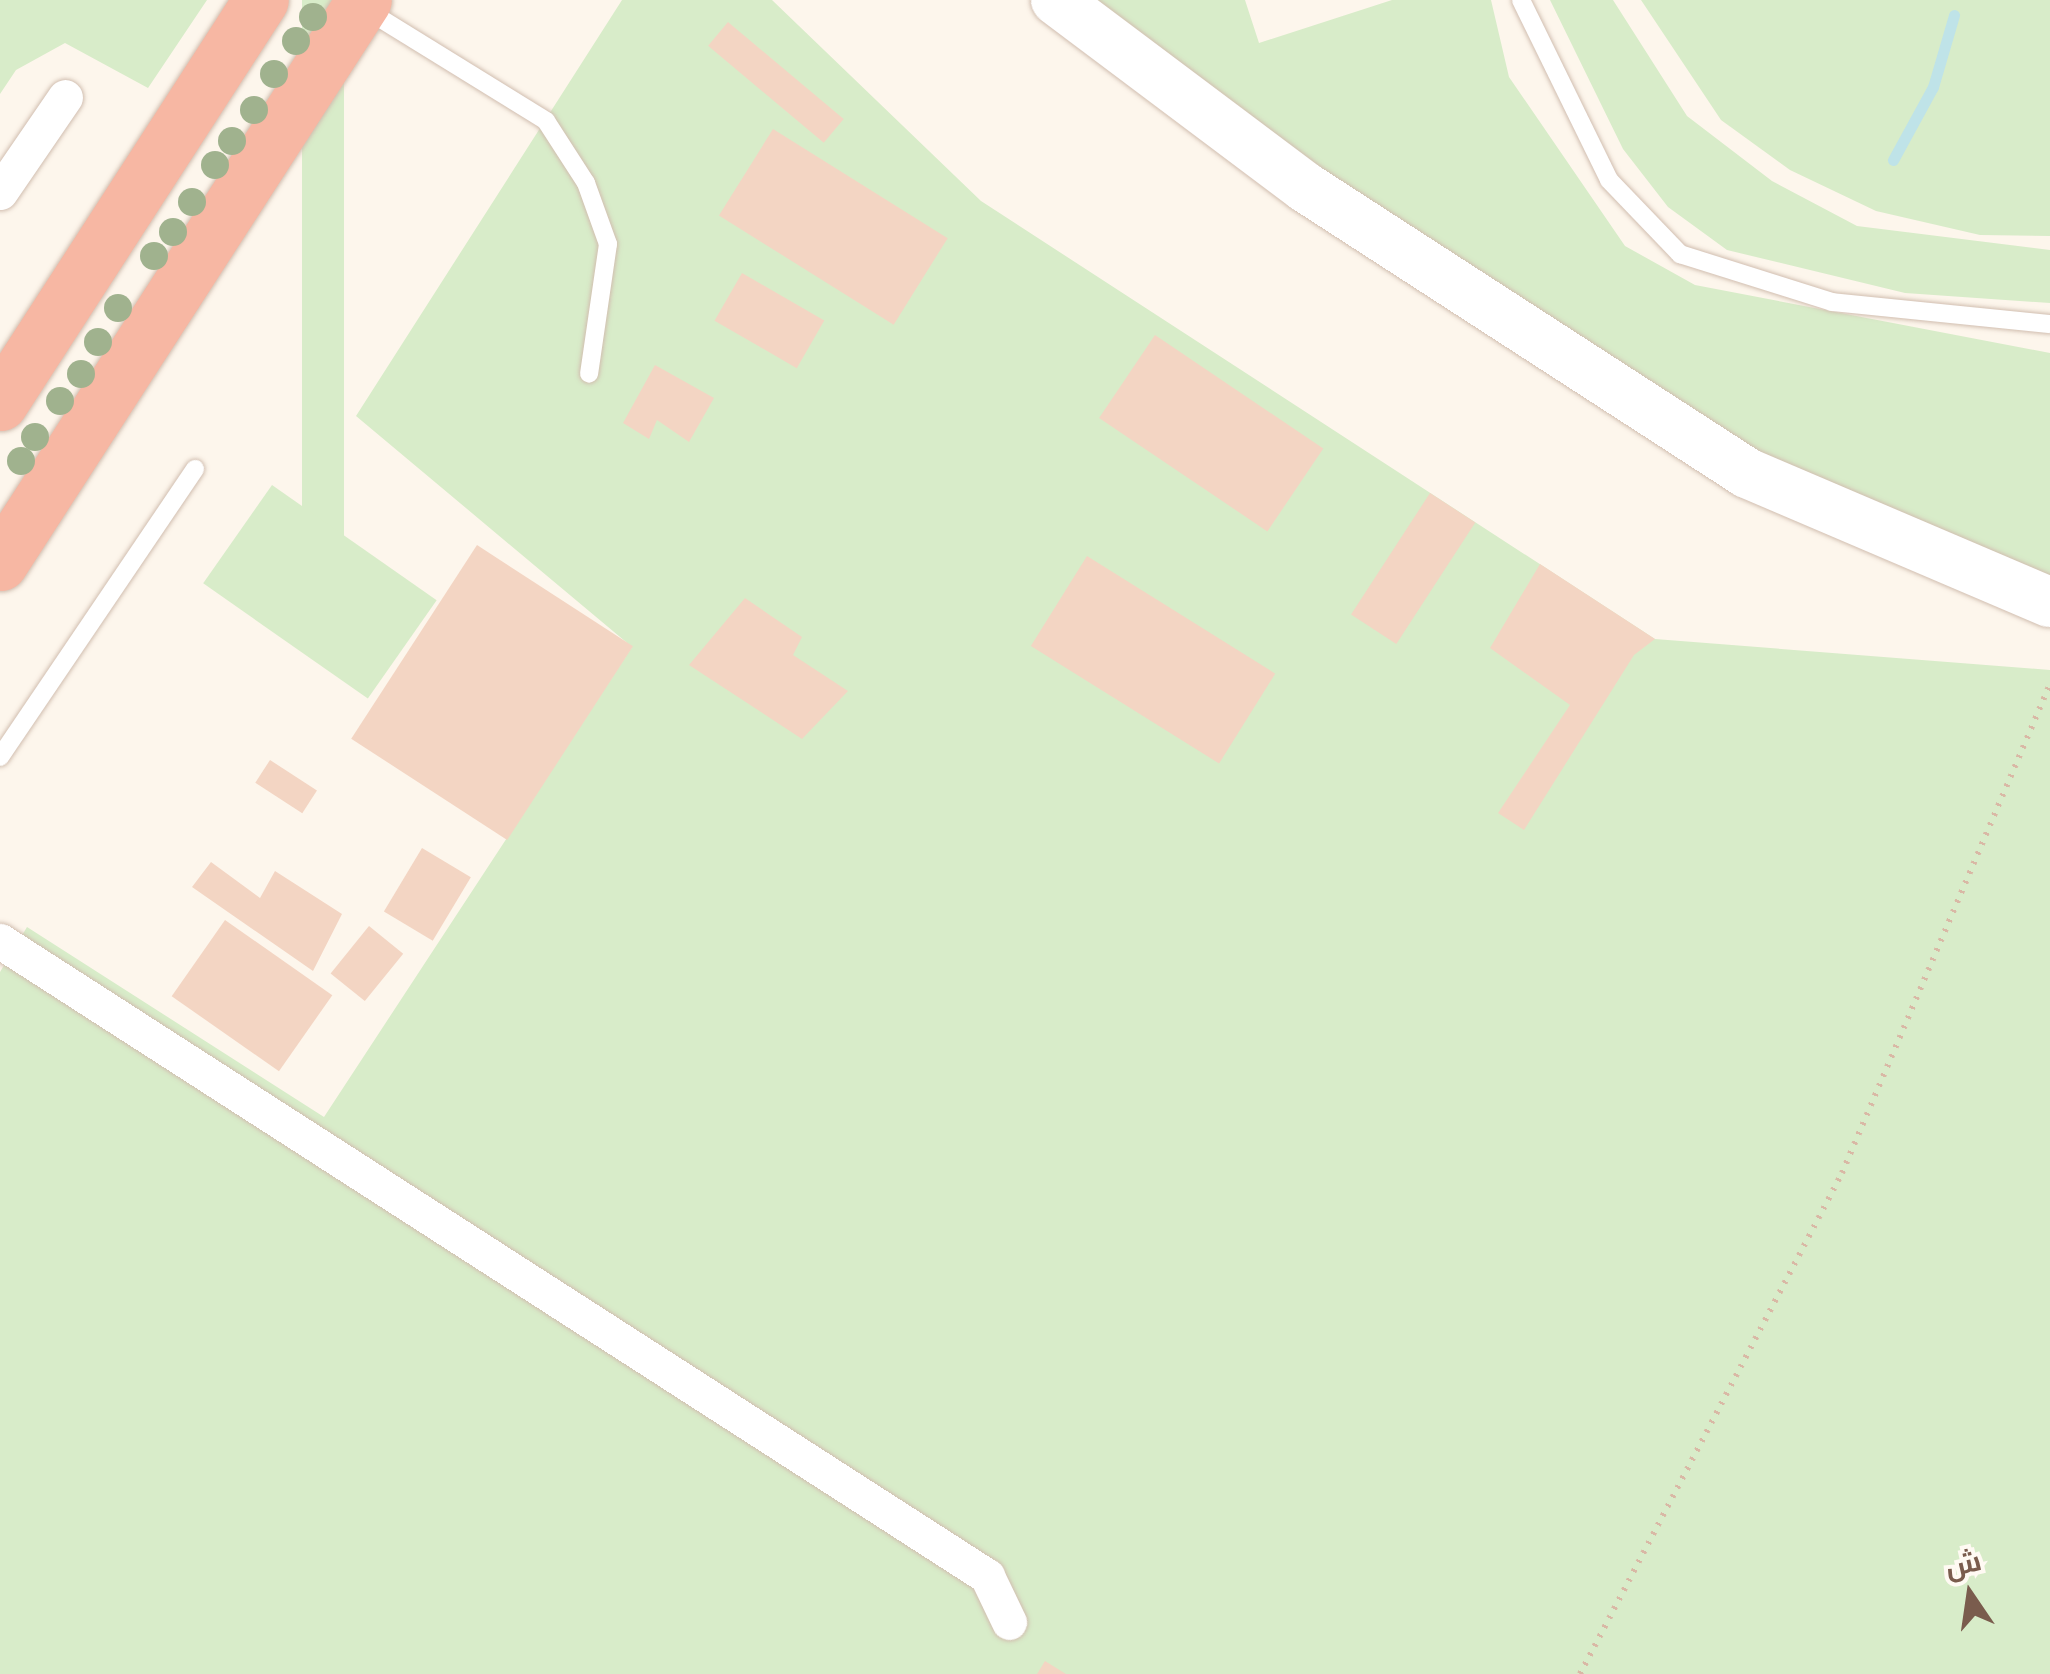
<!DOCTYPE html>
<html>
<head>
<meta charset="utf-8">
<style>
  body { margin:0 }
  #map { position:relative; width:2050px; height:1674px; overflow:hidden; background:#fdf6ec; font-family:"Fira Sans",Cairo,sans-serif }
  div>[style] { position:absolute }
  .green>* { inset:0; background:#d8ecc9; transform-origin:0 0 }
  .stream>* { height:11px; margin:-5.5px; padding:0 5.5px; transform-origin:5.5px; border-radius:5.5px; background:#bfe3e8 }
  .building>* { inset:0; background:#f3d5c3; transform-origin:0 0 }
  .path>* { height:6px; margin-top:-3px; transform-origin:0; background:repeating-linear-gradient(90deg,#d9b8a5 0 2.5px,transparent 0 10.5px) }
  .roads { filter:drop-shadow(0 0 2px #d1beb0) drop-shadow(0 0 2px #d1beb0) }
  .lane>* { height:18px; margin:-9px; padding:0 9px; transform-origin:9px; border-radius:9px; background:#fff }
  .street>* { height:35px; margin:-17.5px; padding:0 17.5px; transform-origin:17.5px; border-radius:17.5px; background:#fff }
  .secondary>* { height:50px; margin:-25px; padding:0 25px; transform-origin:25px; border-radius:25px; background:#fff }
  .highway>* { height:55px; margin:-27.5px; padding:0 27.5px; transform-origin:27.5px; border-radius:27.5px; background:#f7b7a3 }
  .trees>* { width:28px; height:28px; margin:-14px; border-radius:50%; background:#a0b28e }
  span { translate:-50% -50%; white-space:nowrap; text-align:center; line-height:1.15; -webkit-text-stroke:10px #fffaf3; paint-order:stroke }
  .north { position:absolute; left:1920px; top:1544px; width:100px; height:100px; -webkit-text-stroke:8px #fffaf3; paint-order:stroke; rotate:347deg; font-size:28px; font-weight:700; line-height:40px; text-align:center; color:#7a5c4d }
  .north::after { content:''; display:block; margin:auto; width:35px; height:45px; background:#7a5c4d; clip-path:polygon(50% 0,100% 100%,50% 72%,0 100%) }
</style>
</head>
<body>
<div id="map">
  <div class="green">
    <div style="clip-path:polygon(0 0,207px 0,148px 88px,65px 43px,16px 70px,0 94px)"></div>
    <div style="left:302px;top:0;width:42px;height:553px"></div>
    <div style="clip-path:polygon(622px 0,772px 0,981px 201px,1655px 639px,2050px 670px,2050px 1674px,0 1674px,0 972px,27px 927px,324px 1117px,632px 647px,356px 416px)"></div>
    <div style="clip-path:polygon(1071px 0,1245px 0,1259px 43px,1392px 0,1491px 0,1509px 77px,1625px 246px,1695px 285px,2050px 353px,2050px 580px,1564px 366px)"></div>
    <div style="clip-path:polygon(1550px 0,1613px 0,1687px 116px,1772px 181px,1857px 226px,2050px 250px,2050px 303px,1905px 293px,1727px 250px,1668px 207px,1623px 149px)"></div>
    <div style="clip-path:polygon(1641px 0,2050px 0,2050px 236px,1980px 235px,1876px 211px,1790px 170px,1721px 120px)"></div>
    <div style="left:272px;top:485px;width:201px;height:120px;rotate:35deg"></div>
  </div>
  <div class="stream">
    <div style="left:1893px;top:160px;width:83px;rotate:-61.3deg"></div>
    <div style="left:1933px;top:87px;width:75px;rotate:-73.7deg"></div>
  </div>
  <div class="building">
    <div style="left:728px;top:22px;width:151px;height:31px;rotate:40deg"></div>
    <div style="left:773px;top:129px;width:206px;height:102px;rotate:32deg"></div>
    <div style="left:742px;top:273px;width:95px;height:55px;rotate:30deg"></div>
    <div style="left:1155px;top:335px;width:203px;height:100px;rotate:34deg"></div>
    <div style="clip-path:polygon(655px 365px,714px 398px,689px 442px,657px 420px,649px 439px,623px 423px)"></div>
    <div style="left:1430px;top:493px;width:54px;height:145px;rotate:33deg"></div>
    <div style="left:477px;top:545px;width:186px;height:231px;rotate:33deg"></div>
    <div style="left:1087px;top:556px;width:222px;height:106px;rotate:32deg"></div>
    <div style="clip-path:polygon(1540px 564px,1655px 639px,1634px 655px,1524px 830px,1498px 813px,1570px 705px,1490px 648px)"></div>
    <div style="clip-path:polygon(745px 598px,802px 637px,793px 655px,848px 691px,802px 739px,689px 665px)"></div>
    <div style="left:270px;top:760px;width:56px;height:27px;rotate:33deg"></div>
    <div style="left:422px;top:848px;width:57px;height:74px;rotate:31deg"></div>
    <div style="clip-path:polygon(211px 862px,260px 898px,275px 871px,342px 914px,313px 971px,192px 887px)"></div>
    <div style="left:225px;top:920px;width:131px;height:93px;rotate:35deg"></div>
    <div style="left:369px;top:926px;width:44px;height:61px;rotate:39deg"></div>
    <div style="clip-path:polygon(1045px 1661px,1066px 1674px,1037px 1674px)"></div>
  </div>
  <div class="path">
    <div style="left:1580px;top:1674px;width:565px;rotate:-62.39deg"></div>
    <div style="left:1842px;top:1173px;width:531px;rotate:-66.96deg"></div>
  </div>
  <div class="roads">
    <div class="lane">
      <div style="left:1521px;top:0;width:200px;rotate:63.9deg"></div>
      <div style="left:1609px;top:180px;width:103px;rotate:46.2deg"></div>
      <div style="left:1680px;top:254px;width:159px;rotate:17.5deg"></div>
      <div style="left:1832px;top:302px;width:219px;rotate:5.8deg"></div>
      <div style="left:365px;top:9px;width:213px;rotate:31.7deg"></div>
      <div style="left:546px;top:121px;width:74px;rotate:57.2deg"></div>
      <div style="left:586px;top:183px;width:65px;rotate:70.2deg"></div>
      <div style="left:608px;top:244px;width:131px;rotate:98.3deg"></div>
      <div style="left:0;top:757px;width:348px;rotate:-55.9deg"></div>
    </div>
    <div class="street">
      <div style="left:0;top:192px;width:115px;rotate:-55.6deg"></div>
      <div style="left:0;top:941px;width:1174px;rotate:32.76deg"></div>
      <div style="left:987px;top:1576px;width:51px;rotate:64.4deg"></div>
    </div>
    <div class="secondary">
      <div style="left:1056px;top:0;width:311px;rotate:36.9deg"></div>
      <div style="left:1305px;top:187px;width:526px;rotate:32.91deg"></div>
      <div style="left:1747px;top:473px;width:329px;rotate:23.1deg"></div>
    </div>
    <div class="highway">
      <div style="left:0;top:403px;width:480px;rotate:-57.1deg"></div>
      <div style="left:0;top:563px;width:670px;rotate:-57.12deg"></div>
    </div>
  </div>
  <div class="trees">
    <div style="left:313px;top:17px"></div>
    <div style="left:296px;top:41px"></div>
    <div style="left:274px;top:74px"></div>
    <div style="left:254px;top:110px"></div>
    <div style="left:232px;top:141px"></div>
    <div style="left:215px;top:165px"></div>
    <div style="left:192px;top:202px"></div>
    <div style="left:173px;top:232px"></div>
    <div style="left:154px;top:256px"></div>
    <div style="left:118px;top:308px"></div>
    <div style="left:98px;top:342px"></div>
    <div style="left:81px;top:374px"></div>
    <div style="left:60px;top:401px"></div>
    <div style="left:35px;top:437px"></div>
    <div style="left:21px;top:461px"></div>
  </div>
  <div class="north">ش</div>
</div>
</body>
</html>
